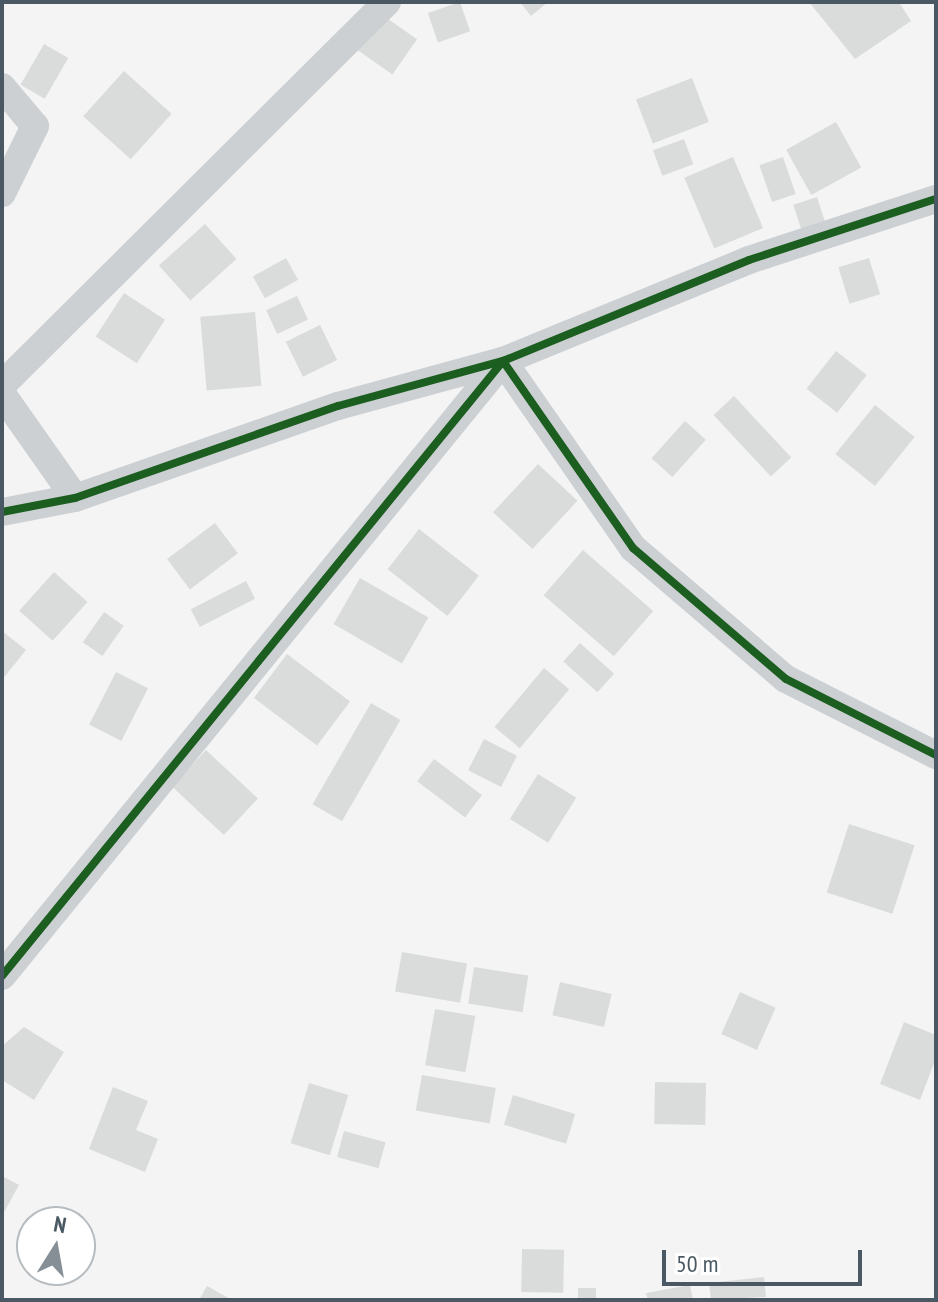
<!DOCTYPE html>
<html>
<head>
<meta charset="utf-8">
<style>
  body { margin:0 }
  #map { position:relative; width:938px; height:1302px; overflow:hidden; background:#f4f4f4; font-family:"PT Sans Narrow",sans-serif }
  div>[style] { position:absolute }
  .building>* { inset:0; background:#dadcdc; transform-origin:0 0 }
  .minor>* { height:28px; margin:-14px; padding:0 14px; transform-origin:14px; border-radius:14px; background:#cdd0d3 }
  .cycleway>* { height:8px; margin:-4px; padding:0 4px; transform-origin:4px; border-radius:4px; background:#1b5e20 }
  span { translate:-50% -50%; white-space:nowrap; text-align:center; line-height:1.15; -webkit-text-stroke:6px #fff; paint-order:stroke }
  .frame { position:absolute; inset:0; border:4px solid #495862; pointer-events:none }
  .north { position:absolute; left:16px; top:1206px; width:80px; height:80px; box-sizing:border-box; background:#fff; border:2px solid #b6bcc0; border-radius:50%; rotate:11deg; font-size:22px; font-weight:700; line-height:32px; text-align:center; color:#495862 }
  .north::after { content:''; display:block; margin:auto; width:28px; height:36px; background:#858f95; clip-path:polygon(50% 0,100% 100%,50% 72%,0 100%) }
  .scale { position:absolute; left:662px; top:1250px; width:200px; height:36px; box-sizing:border-box; border:4px solid #495862; border-top:0; padding-left:10px; font-size:24px; line-height:28px; white-space:nowrap; color:#495862; -webkit-text-stroke:6px #fff; paint-order:stroke }
</style>
</head>
<body>
<div id="map">
  <div class="building">
    <div style="left:460px;top:2px;width:31px;height:34px;rotate:71deg"></div>
    <div style="clip-path:polygon(520px 2px,548px 2px,531px 16px)"></div>
    <div style="clip-path:polygon(809px 2px,899px 2px,911px 21px,855px 59px)"></div>
    <div style="left:381px;top:14px;width:44px;height:43px;rotate:35deg"></div>
    <div style="left:44px;top:44px;width:28px;height:47px;rotate:30deg"></div>
    <div style="left:124px;top:71px;width:64px;height:61px;rotate:42deg"></div>
    <div style="left:692px;top:78px;width:47px;height:60px;rotate:69deg"></div>
    <div style="left:836px;top:122px;width:52px;height:57px;rotate:61deg"></div>
    <div style="left:684px;top:139px;width:27px;height:33px;rotate:70deg"></div>
    <div style="left:733px;top:157px;width:77px;height:53px;rotate:67deg"></div>
    <div style="left:783px;top:157px;width:39px;height:25px;rotate:71deg"></div>
    <div style="left:817px;top:197px;width:28px;height:25px;rotate:72deg"></div>
    <div style="left:205px;top:224px;width:47px;height:62px;rotate:48deg"></div>
    <div style="left:286px;top:258px;width:25px;height:38px;rotate:61deg"></div>
    <div style="left:869px;top:258px;width:38px;height:32px;rotate:73deg"></div>
    <div style="left:124px;top:293px;width:49px;height:52px;rotate:33deg"></div>
    <div style="left:297px;top:296px;width:26px;height:34px;rotate:65deg"></div>
    <div style="left:255px;top:312px;width:74px;height:55px;rotate:85deg"></div>
    <div style="left:320px;top:325px;width:39px;height:38px;rotate:64deg"></div>
    <div style="left:836px;top:351px;width:39px;height:48px;rotate:38deg"></div>
    <div style="left:734px;top:396px;width:84px;height:28px;rotate:47deg"></div>
    <div style="left:875px;top:405px;width:51px;height:63px;rotate:39deg"></div>
    <div style="left:685px;top:421px;width:28px;height:50px;rotate:42deg"></div>
    <div style="left:538px;top:464px;width:54px;height:66px;rotate:43deg"></div>
    <div style="left:215px;top:523px;width:38px;height:60px;rotate:53deg"></div>
    <div style="left:419px;top:529px;width:76px;height:51px;rotate:38deg"></div>
    <div style="left:583px;top:550px;width:93px;height:60px;rotate:41deg"></div>
    <div style="left:54px;top:572px;width:45px;height:52px;rotate:42deg"></div>
    <div style="left:360px;top:578px;width:79px;height:53px;rotate:30deg"></div>
    <div style="left:246px;top:581px;width:20px;height:62px;rotate:63deg"></div>
    <div style="left:104px;top:612px;width:24px;height:37px;rotate:35deg"></div>
    <div style="clip-path:polygon(2px 631px,26px 650px,2px 680px)"></div>
    <div style="left:580px;top:643px;width:46px;height:25px;rotate:42deg"></div>
    <div style="left:287px;top:654px;width:79px;height:55px;rotate:37deg"></div>
    <div style="left:544px;top:668px;width:33px;height:77px;rotate:40deg"></div>
    <div style="left:116px;top:672px;width:36px;height:59px;rotate:27deg"></div>
    <div style="left:371px;top:703px;width:34px;height:117px;rotate:30deg"></div>
    <div style="left:484px;top:739px;width:37px;height:35px;rotate:27deg"></div>
    <div style="left:206px;top:750px;width:71px;height:50px;rotate:43deg"></div>
    <div style="left:434px;top:759px;width:60px;height:28px;rotate:37deg"></div>
    <div style="left:538px;top:774px;width:45px;height:53px;rotate:32deg"></div>
    <div style="left:849px;top:824px;width:69px;height:72px;rotate:18deg"></div>
    <div style="left:402px;top:952px;width:66px;height:40px;rotate:10deg"></div>
    <div style="left:474px;top:967px;width:55px;height:37px;rotate:9deg"></div>
    <div style="left:560px;top:982px;width:53px;height:34px;rotate:13deg"></div>
    <div style="left:740px;top:992px;width:39px;height:46px;rotate:24deg"></div>
    <div style="left:435px;top:1009px;width:41px;height:57px;rotate:10deg"></div>
    <div style="clip-path:polygon(904px 1022px,936px 1035px,936px 1058px,920px 1100px,880px 1084px)"></div>
    <div style="clip-path:polygon(24px 1027px,64px 1052px,34px 1100px,2px 1080px,2px 1046px)"></div>
    <div style="left:422px;top:1075px;width:75px;height:36px;rotate:10deg"></div>
    <div style="left:655px;top:1082px;width:51px;height:42px;rotate:1deg"></div>
    <div style="left:309px;top:1083px;width:41px;height:63px;rotate:17deg"></div>
    <div style="clip-path:polygon(113px 1087px,148px 1101px,136px 1130px,158px 1139px,145px 1172px,89px 1149px)"></div>
    <div style="left:513px;top:1095px;width:65px;height:31px;rotate:17deg"></div>
    <div style="left:344px;top:1131px;width:43px;height:27px;rotate:15deg"></div>
    <div style="clip-path:polygon(2px 1176px,19px 1185px,2px 1216px)"></div>
    <div style="left:522px;top:1249px;width:42px;height:43px;rotate:1deg"></div>
    <div style="clip-path:polygon(764px 1277px,766px 1297px,711px 1300px,709px 1283px)"></div>
    <div style="clip-path:polygon(690px 1285px,693px 1300px,648px 1300px,646px 1293px)"></div>
    <div style="clip-path:polygon(207px 1286px,232px 1300px,199px 1300px)"></div>
    <div style="left:578px;top:1288px;width:18px;height:12px"></div>
  </div>
  <div class="minor">
    <div style="left:2px;top:87px;width:51px;rotate:49.8deg"></div>
    <div style="left:35px;top:126px;width:75px;rotate:116.2deg"></div>
    <div style="left:2px;top:385px;width:543px;rotate:-44.85deg"></div>
    <div style="left:2px;top:394px;width:127px;rotate:54.9deg"></div>
    <div style="left:2px;top:512px;width:74px;rotate:-10.9deg"></div>
    <div style="left:75px;top:498px;width:279px;rotate:-19.3deg"></div>
    <div style="left:338px;top:406px;width:171px;rotate:-15.3deg"></div>
    <div style="left:503px;top:361px;width:266px;rotate:-22.3deg"></div>
    <div style="left:749px;top:260px;width:197px;rotate:-18.1deg"></div>
    <div style="left:2px;top:976px;width:793px;rotate:-50.83deg"></div>
    <div style="left:503px;top:361px;width:228px;rotate:55.2deg"></div>
    <div style="left:633px;top:548px;width:201px;rotate:40.6deg"></div>
    <div style="left:786px;top:679px;width:168px;rotate:26.9deg"></div>
  </div>
  <div class="cycleway">
    <div style="left:2px;top:512px;width:74px;rotate:-10.9deg"></div>
    <div style="left:75px;top:498px;width:279px;rotate:-19.3deg"></div>
    <div style="left:338px;top:406px;width:171px;rotate:-15.3deg"></div>
    <div style="left:503px;top:361px;width:266px;rotate:-22.3deg"></div>
    <div style="left:749px;top:260px;width:197px;rotate:-18.1deg"></div>
    <div style="left:2px;top:976px;width:793px;rotate:-50.83deg"></div>
    <div style="left:503px;top:361px;width:228px;rotate:55.2deg"></div>
    <div style="left:633px;top:548px;width:201px;rotate:40.6deg"></div>
    <div style="left:786px;top:679px;width:168px;rotate:26.9deg"></div>
  </div>
  <div class="frame"></div>
  <div class="north">N</div>
  <div class="scale">50 m</div>
</div>
</body>
</html>
